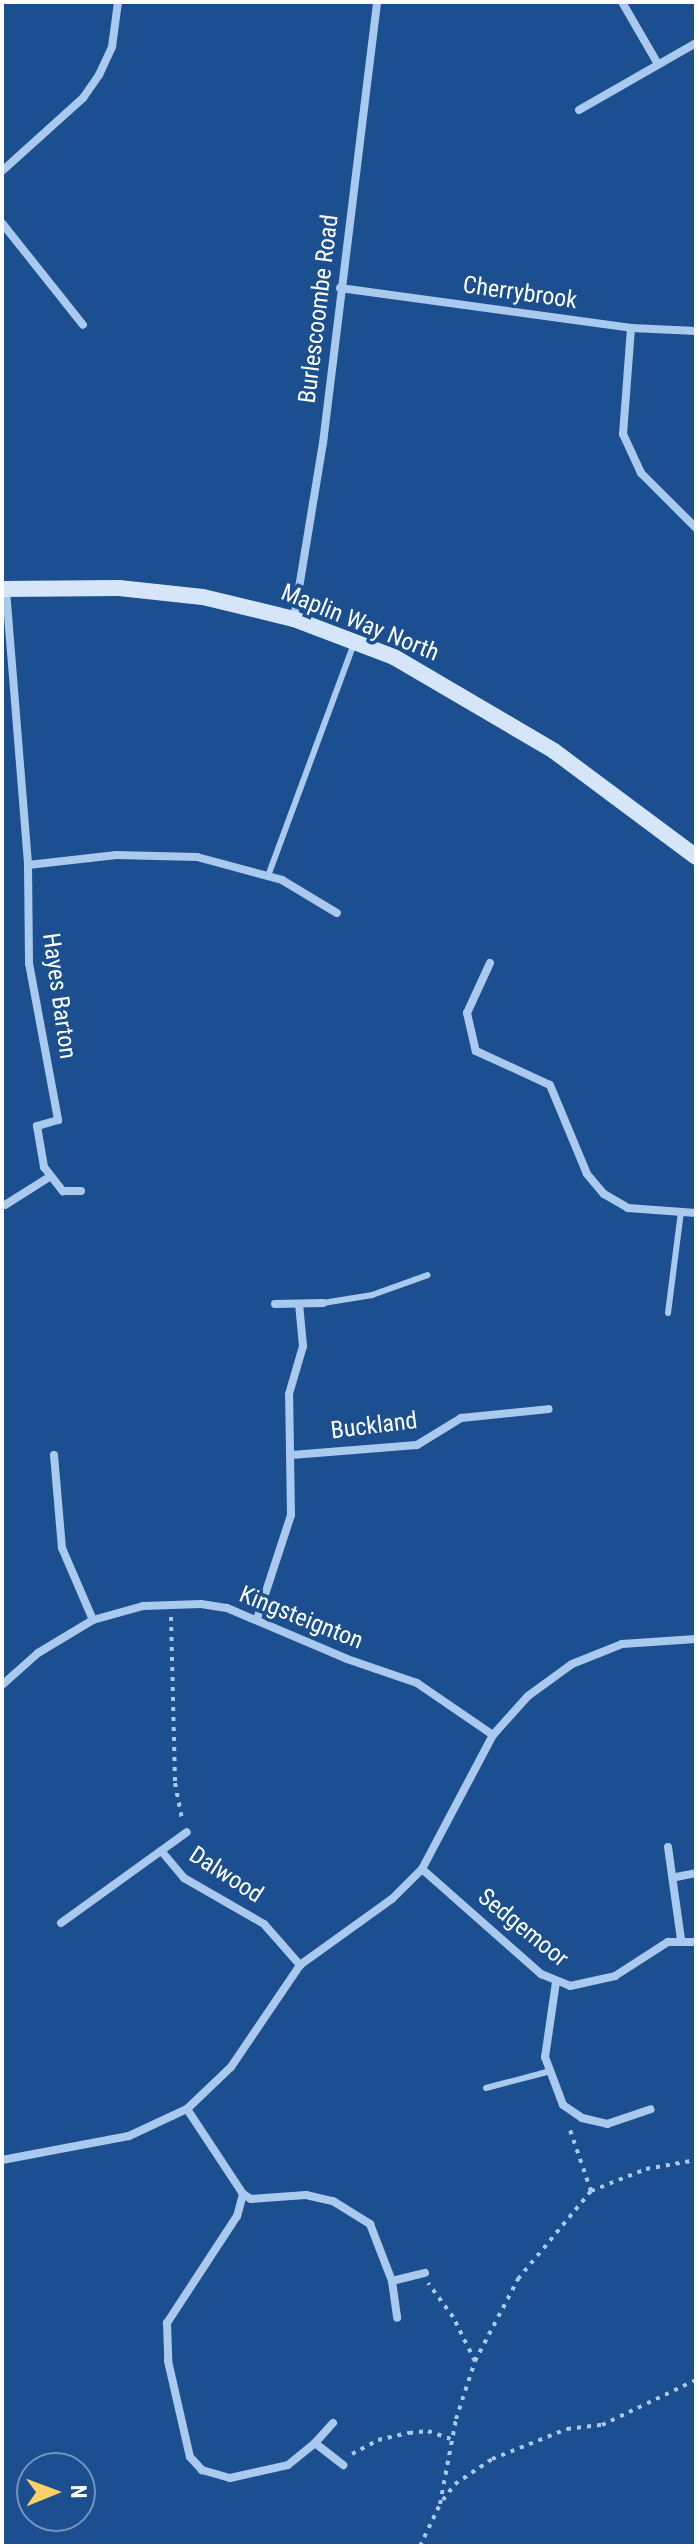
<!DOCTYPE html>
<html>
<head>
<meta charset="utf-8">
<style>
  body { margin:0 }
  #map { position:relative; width:698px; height:2548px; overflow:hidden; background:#1b4f8f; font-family:"Roboto Condensed",sans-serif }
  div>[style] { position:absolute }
  .path>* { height:4px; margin-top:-2px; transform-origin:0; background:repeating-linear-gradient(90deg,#a9c9ee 0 4px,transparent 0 10px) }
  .lane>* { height:6px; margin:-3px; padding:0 3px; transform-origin:3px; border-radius:3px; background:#a9c9ee }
  .street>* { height:8px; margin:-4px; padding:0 4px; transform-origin:4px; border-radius:4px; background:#a9c9ee }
  .secondary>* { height:16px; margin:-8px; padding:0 8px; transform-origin:8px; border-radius:8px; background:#d6e6fa }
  span { translate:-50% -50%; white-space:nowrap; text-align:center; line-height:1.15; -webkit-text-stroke:7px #1b4f8f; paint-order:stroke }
  .street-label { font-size:24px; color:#fff }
  .frame { position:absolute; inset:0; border:4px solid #fff; pointer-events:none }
  .north { position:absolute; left:16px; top:2452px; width:80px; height:80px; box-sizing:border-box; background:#1b4f8f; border:2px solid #7695bc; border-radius:50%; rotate:89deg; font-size:22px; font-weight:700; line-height:32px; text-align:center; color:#fff }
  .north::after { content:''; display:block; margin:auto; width:28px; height:36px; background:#ffd166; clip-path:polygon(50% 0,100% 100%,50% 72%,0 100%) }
</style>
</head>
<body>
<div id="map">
  <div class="path">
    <div style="left:171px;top:1617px;width:166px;rotate:88.6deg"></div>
    <div style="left:175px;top:1783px;width:37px;rotate:79deg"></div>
    <div style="left:591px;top:2191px;width:59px;rotate:-21.8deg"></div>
    <div style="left:646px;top:2169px;width:51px;rotate:-10.2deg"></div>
    <div style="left:475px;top:2361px;width:93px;rotate:-62.3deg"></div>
    <div style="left:518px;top:2279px;width:114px;rotate:-50.3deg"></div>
    <div style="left:591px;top:2191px;width:68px;rotate:-109deg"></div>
    <div style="left:352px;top:2454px;width:30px;rotate:-28deg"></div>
    <div style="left:378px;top:2440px;width:32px;rotate:-13deg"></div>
    <div style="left:409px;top:2433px;width:19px;rotate:-6deg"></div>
    <div style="left:428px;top:2431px;width:24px;rotate:19deg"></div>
    <div style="left:443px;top:2500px;width:20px;rotate:-53deg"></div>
    <div style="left:455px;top:2484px;width:45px;rotate:-34deg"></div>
    <div style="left:492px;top:2459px;width:81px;rotate:-21.8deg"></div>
    <div style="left:567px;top:2429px;width:35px;rotate:-7deg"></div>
    <div style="left:602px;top:2425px;width:104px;rotate:-25.6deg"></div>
    <div style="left:420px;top:2546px;width:47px;rotate:-64.5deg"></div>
    <div style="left:440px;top:2504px;width:86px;rotate:-79.3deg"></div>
    <div style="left:456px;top:2419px;width:61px;rotate:-71.9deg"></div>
    <div style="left:475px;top:2361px;width:49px;rotate:-116.6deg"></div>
    <div style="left:453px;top:2317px;width:42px;rotate:-126.3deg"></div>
  </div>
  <div class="lane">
    <div style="left:268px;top:876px;width:248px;rotate:-69.7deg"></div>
    <div style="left:323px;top:1303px;width:50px;rotate:-9.3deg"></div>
    <div style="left:372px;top:1295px;width:59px;rotate:-19.7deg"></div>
    <div style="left:668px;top:1313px;width:102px;rotate:-82.7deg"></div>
    <div style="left:486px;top:2088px;width:63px;rotate:-14.7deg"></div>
  </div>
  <div class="street">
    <div style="left:622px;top:2px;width:72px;rotate:59.9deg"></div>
    <div style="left:579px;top:110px;width:135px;rotate:-29.8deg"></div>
    <div style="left:2px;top:171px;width:109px;rotate:-42deg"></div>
    <div style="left:83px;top:98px;width:28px;rotate:-55deg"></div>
    <div style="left:99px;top:75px;width:31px;rotate:-65deg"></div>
    <div style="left:112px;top:47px;width:45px;rotate:-82.4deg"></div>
    <div style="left:2px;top:223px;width:130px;rotate:51.5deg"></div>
    <div style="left:340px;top:288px;width:294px;rotate:7.8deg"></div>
    <div style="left:631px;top:328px;width:65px;rotate:2.6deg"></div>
    <div style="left:631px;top:328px;width:106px;rotate:94.3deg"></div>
    <div style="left:623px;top:434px;width:43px;rotate:65.2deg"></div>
    <div style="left:641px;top:473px;width:78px;rotate:45deg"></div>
    <div style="left:6px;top:590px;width:276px;rotate:85.4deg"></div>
    <div style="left:28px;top:865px;width:98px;rotate:89.4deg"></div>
    <div style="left:29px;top:963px;width:160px;rotate:79.5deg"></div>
    <div style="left:58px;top:1120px;width:22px;rotate:164deg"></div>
    <div style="left:37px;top:1126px;width:42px;rotate:80.3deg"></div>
    <div style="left:44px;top:1167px;width:31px;rotate:52deg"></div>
    <div style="left:63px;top:1191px;width:18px"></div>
    <div style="left:294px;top:618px;width:177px;rotate:-80.6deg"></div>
    <div style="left:323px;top:443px;width:444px;rotate:-83deg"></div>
    <div style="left:28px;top:865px;width:89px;rotate:-6.5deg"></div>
    <div style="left:116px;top:855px;width:81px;rotate:1.4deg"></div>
    <div style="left:197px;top:857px;width:88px;rotate:15.1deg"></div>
    <div style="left:282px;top:880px;width:64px;rotate:31deg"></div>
    <div style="left:490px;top:963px;width:55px;rotate:114.7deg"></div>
    <div style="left:467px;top:1013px;width:39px;rotate:77deg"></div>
    <div style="left:476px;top:1051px;width:81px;rotate:24.7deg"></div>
    <div style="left:550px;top:1085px;width:96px;rotate:67.4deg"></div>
    <div style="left:587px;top:1174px;width:26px;rotate:50deg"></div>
    <div style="left:604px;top:1194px;width:28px;rotate:30deg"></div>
    <div style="left:628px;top:1208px;width:68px;rotate:4.2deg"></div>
    <div style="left:5px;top:1205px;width:54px;rotate:-32.2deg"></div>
    <div style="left:275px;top:1304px;width:48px;rotate:-1.2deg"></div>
    <div style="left:54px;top:1455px;width:93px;rotate:85.1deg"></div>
    <div style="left:62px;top:1548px;width:78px;rotate:66.7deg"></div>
    <div style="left:292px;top:1455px;width:125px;rotate:-4.6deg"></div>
    <div style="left:417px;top:1445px;width:52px;rotate:-31.5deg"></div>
    <div style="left:461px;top:1418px;width:88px;rotate:-5.8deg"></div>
    <div style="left:257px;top:1619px;width:109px;rotate:-71.9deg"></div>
    <div style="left:291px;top:1515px;width:121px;rotate:-90.9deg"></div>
    <div style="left:289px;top:1394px;width:50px;rotate:-73.7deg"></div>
    <div style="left:303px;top:1346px;width:42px;rotate:-95.4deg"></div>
    <div style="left:2px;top:1685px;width:48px;rotate:-41.6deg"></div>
    <div style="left:38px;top:1653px;width:64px;rotate:-31deg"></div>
    <div style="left:93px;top:1620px;width:52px;rotate:-15.6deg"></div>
    <div style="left:143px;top:1606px;width:58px;rotate:-2deg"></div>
    <div style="left:201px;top:1604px;width:26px;rotate:9deg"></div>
    <div style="left:227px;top:1608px;width:130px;rotate:23deg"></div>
    <div style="left:347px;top:1659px;width:74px;rotate:18.9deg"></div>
    <div style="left:417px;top:1683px;width:92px;rotate:34.4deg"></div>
    <div style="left:668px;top:1847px;width:94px;rotate:82deg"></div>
    <div style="left:163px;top:1853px;width:33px;rotate:50deg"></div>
    <div style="left:184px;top:1878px;width:92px;rotate:29.9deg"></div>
    <div style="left:264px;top:1924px;width:55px;rotate:48.7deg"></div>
    <div style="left:422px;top:1869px;width:159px;rotate:41.4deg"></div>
    <div style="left:541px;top:1974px;width:31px;rotate:22deg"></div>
    <div style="left:570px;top:1986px;width:46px;rotate:-12.5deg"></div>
    <div style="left:615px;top:1976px;width:63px;rotate:-32.7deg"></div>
    <div style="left:668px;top:1942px;width:28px"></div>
    <div style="left:676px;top:1877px;width:20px;rotate:-11deg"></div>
    <div style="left:61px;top:1923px;width:155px;rotate:-35.8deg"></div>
    <div style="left:556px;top:1982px;width:76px;rotate:98.3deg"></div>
    <div style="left:545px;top:2057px;width:51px;rotate:69.4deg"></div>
    <div style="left:563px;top:2105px;width:23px;rotate:34deg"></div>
    <div style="left:582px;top:2118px;width:26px;rotate:13deg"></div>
    <div style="left:607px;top:2124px;width:46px;rotate:-18.8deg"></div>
    <div style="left:187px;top:2109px;width:102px;rotate:56.6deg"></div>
    <div style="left:243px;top:2194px;width:9px;rotate:32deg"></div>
    <div style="left:251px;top:2199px;width:55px;rotate:-4.2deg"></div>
    <div style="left:306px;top:2195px;width:28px;rotate:13deg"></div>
    <div style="left:333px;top:2201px;width:44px;rotate:31.9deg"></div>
    <div style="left:370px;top:2224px;width:61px;rotate:68.9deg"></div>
    <div style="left:392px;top:2281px;width:34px;rotate:-14deg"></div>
    <div style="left:2px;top:2160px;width:129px;rotate:-10.7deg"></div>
    <div style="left:129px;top:2136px;width:64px;rotate:-25deg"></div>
    <div style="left:187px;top:2109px;width:61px;rotate:-43.7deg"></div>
    <div style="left:231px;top:2067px;width:123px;rotate:-55.9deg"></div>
    <div style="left:300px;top:1965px;width:113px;rotate:-35.7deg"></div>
    <div style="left:392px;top:1899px;width:42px;rotate:-45deg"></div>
    <div style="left:422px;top:1869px;width:152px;rotate:-62.1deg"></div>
    <div style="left:493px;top:1735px;width:52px;rotate:-48.1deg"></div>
    <div style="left:528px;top:1696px;width:54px;rotate:-36deg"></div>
    <div style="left:572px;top:1664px;width:54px;rotate:-21.8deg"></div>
    <div style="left:622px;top:1644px;width:74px;rotate:-3.9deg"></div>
    <div style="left:243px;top:2194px;width:23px;rotate:105deg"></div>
    <div style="left:237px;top:2216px;width:128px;rotate:123.2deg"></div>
    <div style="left:167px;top:2323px;width:38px;rotate:88deg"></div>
    <div style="left:168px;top:2361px;width:98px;rotate:77.1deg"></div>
    <div style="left:190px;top:2457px;width:18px;rotate:47deg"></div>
    <div style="left:202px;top:2470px;width:29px;rotate:16deg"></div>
    <div style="left:230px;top:2478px;width:59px;rotate:-12.6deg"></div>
    <div style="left:288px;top:2465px;width:35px;rotate:-39deg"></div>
    <div style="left:315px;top:2443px;width:36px;rotate:38deg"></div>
    <div style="left:392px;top:2281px;width:37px;rotate:82deg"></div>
    <div style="left:315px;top:2443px;width:27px;rotate:-48deg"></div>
  </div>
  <div class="secondary">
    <div style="left:2px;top:589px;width:117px;rotate:-0.5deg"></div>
    <div style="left:119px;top:588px;width:84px;rotate:6.1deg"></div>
    <div style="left:203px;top:597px;width:94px;rotate:13.6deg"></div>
    <div style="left:294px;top:619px;width:107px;rotate:20.8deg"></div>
    <div style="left:394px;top:657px;width:186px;rotate:30.4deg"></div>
    <div style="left:554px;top:751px;width:177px;rotate:36.7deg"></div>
  </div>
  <div class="street-label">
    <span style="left:520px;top:293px;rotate:8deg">Cherrybrook</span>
    <span style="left:319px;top:309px;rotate:-83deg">Burlescoombe Road</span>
    <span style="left:360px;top:623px;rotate:22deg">Maplin Way North</span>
    <span style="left:59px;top:996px;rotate:82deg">Hayes Barton</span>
    <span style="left:374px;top:1426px;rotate:-7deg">Buckland</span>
    <span style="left:301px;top:1618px;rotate:22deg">Kingsteignton</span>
    <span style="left:226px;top:1875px;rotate:33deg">Dalwood</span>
    <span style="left:523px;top:1928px;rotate:39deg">Sedgemoor</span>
  </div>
  <div class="frame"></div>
  <div class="north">N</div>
</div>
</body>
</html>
